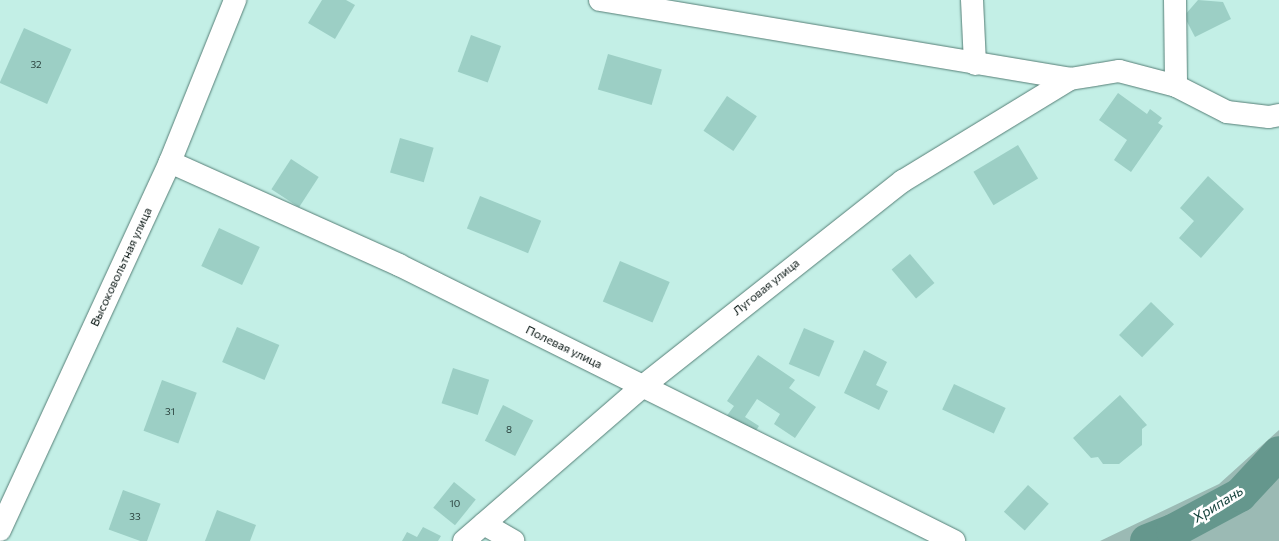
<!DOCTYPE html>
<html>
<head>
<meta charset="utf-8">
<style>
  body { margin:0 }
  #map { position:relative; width:1279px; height:541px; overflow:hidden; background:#c3efe6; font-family:Commissioner,sans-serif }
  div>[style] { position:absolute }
  .green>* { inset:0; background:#9bbab4 }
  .river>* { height:34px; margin:-17px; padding:0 17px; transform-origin:17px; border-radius:17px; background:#65978d }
  .building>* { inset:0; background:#9ccfc5; transform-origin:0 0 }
  .roads { filter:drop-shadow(0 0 1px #557e76) drop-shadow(0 0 1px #557e76) }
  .minor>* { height:22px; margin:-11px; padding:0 11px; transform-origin:11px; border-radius:11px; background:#fff }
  span { translate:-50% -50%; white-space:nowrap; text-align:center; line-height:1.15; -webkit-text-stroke:5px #fff; paint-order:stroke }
  .number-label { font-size:10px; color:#29403c }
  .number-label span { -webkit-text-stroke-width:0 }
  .street-label { font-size:12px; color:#03110e }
  .water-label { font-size:14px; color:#18453e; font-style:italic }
</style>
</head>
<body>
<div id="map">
  <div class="green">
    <div style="clip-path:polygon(1279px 430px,1279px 541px,1100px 541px,1219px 484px)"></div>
  </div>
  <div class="river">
    <div style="left:1147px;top:541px;width:28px;rotate:-21deg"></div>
    <div style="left:1173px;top:531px;width:76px;rotate:-28.2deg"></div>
    <div style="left:1240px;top:495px;width:57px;rotate:-47.1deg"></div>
  </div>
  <div class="building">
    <div style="clip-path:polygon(322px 0,346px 0,355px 5px,335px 39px,308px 23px)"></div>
    <div style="clip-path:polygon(1198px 0,1223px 2px,1231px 19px,1195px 37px,1184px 16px)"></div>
    <div style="left:24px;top:28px;width:52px;height:60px;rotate:24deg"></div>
    <div style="left:471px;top:35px;width:32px;height:39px;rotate:20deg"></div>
    <div style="left:608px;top:54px;width:56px;height:37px;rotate:16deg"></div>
    <div style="clip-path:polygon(1118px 93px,1147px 114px,1150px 109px,1162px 118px,1158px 123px,1163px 126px,1131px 172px,1114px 160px,1127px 140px,1099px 120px)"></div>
    <div style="left:727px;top:96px;width:36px;height:42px;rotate:34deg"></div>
    <div style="left:400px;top:138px;width:35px;height:36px;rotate:16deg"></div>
    <div style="left:1018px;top:145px;width:39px;height:52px;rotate:59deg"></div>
    <div style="left:291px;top:159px;width:33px;height:36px;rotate:33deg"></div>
    <div style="clip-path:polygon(1208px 176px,1244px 209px,1201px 258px,1179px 238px,1194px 221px,1180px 208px)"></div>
    <div style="left:480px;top:196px;width:66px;height:35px;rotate:22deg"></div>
    <div style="left:219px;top:228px;width:45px;height:42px;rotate:25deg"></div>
    <div style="left:910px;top:254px;width:38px;height:24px;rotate:50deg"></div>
    <div style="left:620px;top:261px;width:54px;height:44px;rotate:23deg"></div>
    <div style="left:1151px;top:302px;width:32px;height:46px;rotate:44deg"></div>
    <div style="left:237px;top:327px;width:46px;height:38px;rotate:23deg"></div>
    <div style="left:804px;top:328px;width:33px;height:39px;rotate:23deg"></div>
    <div style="clip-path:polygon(864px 350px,887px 362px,876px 385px,888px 391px,879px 410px,844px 393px)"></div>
    <div style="clip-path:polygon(758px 355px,795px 380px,789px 388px,816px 407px,795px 438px,774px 424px,780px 414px,757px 399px,745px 417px,759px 426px,753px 435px,726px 417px,734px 406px,727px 401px)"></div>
    <div style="left:453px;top:368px;width:38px;height:37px;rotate:18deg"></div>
    <div style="left:162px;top:380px;width:37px;height:54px;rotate:20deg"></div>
    <div style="left:954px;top:384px;width:57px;height:28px;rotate:25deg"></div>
    <div style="clip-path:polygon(1120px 395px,1147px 425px,1142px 429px,1142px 445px,1119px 464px,1103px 464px,1098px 457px,1091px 458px,1073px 438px)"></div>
    <div style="left:503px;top:405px;width:34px;height:40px;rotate:27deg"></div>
    <div style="left:454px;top:482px;width:28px;height:33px;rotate:39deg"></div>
    <div style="left:1028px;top:485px;width:28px;height:36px;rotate:42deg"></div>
    <div style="left:123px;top:490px;width:40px;height:42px;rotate:20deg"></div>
    <div style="clip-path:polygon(217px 510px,256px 525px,250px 541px,205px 541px)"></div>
    <div style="clip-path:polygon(423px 527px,441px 536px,438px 541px,402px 541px,407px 532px,417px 537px)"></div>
  </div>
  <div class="roads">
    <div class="minor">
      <div style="left:600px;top:0;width:477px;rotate:9.5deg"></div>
      <div style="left:1070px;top:79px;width:50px;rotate:-9.3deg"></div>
      <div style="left:1119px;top:71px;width:59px;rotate:14.7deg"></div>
      <div style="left:1176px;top:86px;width:57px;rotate:27deg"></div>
      <div style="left:1227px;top:112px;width:42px;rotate:6.8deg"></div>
      <div style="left:1269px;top:117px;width:10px;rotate:-11deg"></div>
      <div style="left:972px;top:0;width:64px;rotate:87.3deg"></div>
      <div style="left:1175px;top:0;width:86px;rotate:89.3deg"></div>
      <div style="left:170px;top:162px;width:251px;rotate:24.2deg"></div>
      <div style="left:399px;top:265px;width:620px;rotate:26.44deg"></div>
      <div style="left:484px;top:524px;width:34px;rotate:30deg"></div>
      <div style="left:0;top:530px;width:405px;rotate:-65.2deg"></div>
      <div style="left:170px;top:162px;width:175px;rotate:-68.1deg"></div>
      <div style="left:464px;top:541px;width:237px;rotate:-40.9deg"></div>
      <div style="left:643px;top:386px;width:331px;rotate:-38.3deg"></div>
      <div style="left:903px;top:181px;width:196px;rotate:-31.4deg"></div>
    </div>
  </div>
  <div class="number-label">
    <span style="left:36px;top:65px">32</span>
    <span style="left:170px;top:412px">31</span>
    <span style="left:509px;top:430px">8</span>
    <span style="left:455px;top:504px">10</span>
    <span style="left:135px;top:517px">33</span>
  </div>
  <div class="street-label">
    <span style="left:121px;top:267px;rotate:-65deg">Высоковольтная улица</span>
    <span style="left:766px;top:287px;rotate:-39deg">Луговая улица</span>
    <span style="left:564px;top:347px;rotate:26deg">Полевая улица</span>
  </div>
  <div class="water-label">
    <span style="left:1218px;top:504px;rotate:-32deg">Хрипань</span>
  </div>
</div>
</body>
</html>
